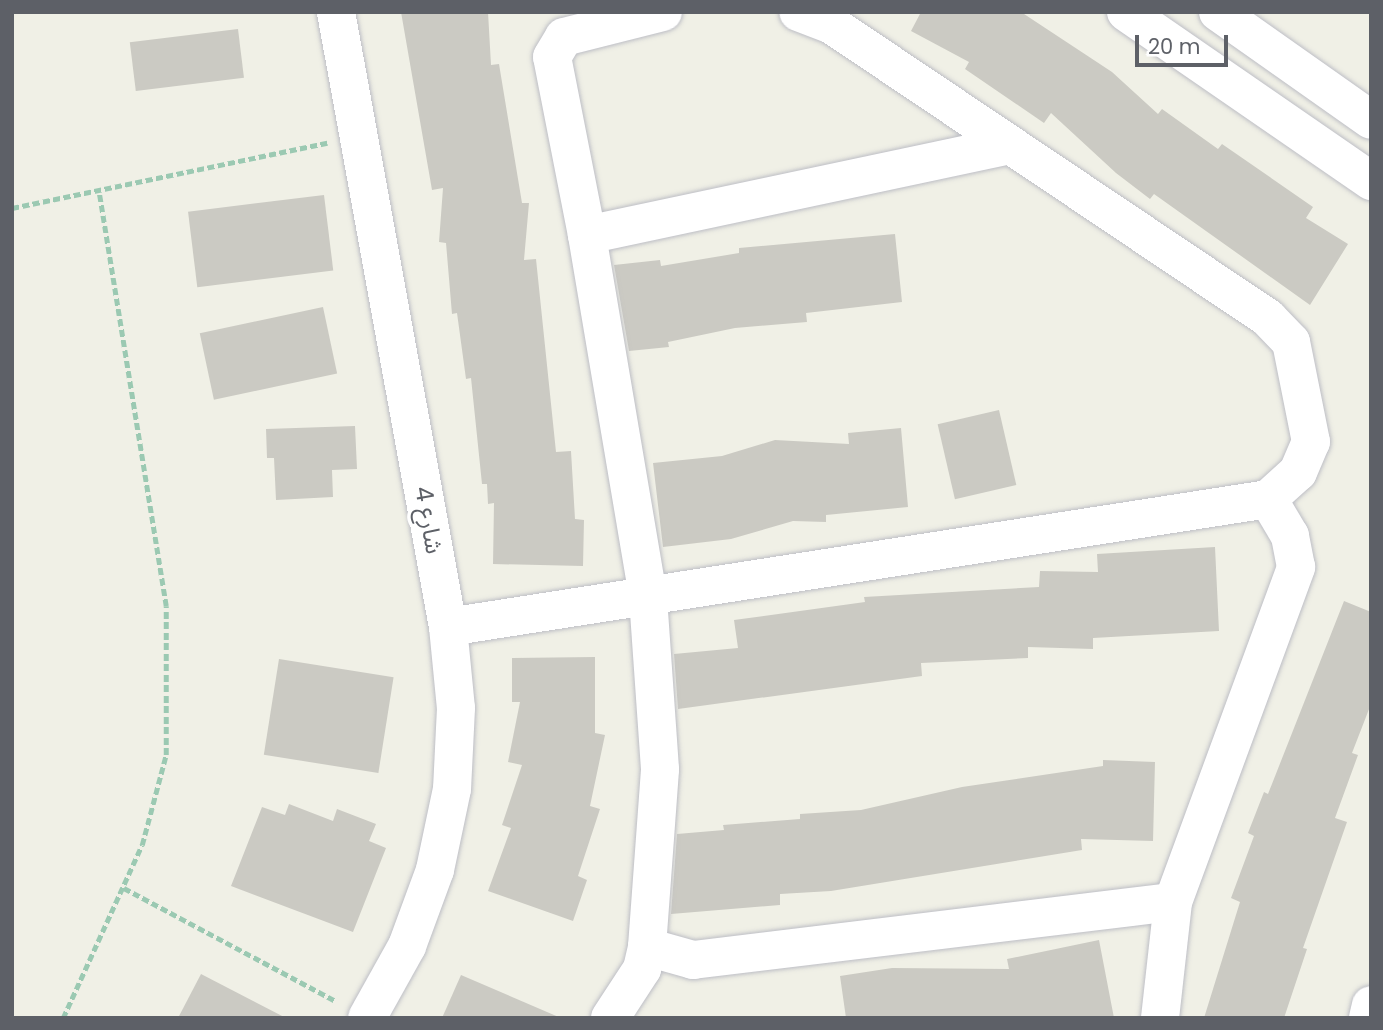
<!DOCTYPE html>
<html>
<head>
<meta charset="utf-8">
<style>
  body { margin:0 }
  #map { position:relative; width:1383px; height:1030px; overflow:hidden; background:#f0f0e6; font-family:Poppins,"Noto Sans Arabic",sans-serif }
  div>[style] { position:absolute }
  .building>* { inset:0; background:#cbcac3; transform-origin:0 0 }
  .path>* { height:4.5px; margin-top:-2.25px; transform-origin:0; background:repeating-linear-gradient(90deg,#9bc9b2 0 7px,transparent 0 10.5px) }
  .roads { filter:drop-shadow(0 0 2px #bdbec5) drop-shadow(0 0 2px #bdbec5) }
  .minor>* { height:38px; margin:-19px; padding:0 19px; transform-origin:19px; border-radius:19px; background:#fff }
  span { translate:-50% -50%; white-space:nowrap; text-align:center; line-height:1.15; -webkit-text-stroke:7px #fff; paint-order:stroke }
  .street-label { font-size:24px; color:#5d6067 }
  .frame { position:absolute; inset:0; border:14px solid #5d6067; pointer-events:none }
  .scale { position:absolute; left:1135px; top:35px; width:93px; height:32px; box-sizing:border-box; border:4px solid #5d6067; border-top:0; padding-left:9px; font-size:21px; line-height:24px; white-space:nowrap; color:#5d6067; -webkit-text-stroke:5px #fff; paint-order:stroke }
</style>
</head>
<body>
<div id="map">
  <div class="building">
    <div style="clip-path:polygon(401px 12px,488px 12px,491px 65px,499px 64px,522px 203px,529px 203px,524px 260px,536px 259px,556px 452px,571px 451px,575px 519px,584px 520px,583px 566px,493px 564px,494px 503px,488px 504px,487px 484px,482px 484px,471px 378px,466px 379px,457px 313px,452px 314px,446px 243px,439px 242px,443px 188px,432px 190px)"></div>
    <div style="clip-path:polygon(921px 12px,1021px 12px,1112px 72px,1158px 114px,1162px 109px,1218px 149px,1222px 144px,1313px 207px,1306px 218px,1348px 244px,1310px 305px,1154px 194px,1150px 199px,1116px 173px,1051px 113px,1044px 123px,965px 69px,969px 62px,911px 31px)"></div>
    <div style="left:238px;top:29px;width:49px;height:109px;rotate:83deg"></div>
    <div style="left:324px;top:195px;width:76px;height:137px;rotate:83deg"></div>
    <div style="clip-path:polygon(895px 234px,902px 302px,806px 313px,807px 322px,735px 328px,668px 342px,669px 347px,629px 351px,614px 265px,660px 260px,661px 266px,739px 253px,739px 248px)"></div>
    <div style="left:323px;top:307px;width:68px;height:126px;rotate:78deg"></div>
    <div style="left:999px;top:410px;width:77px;height:63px;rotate:77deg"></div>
    <div style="clip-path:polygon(355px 426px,357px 469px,332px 470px,333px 497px,276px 500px,274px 458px,267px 458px,266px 429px)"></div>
    <div style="clip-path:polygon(901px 428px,908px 507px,826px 515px,826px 522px,793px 521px,731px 539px,663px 547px,653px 463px,722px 456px,775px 440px,849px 444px,848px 433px)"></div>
    <div style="clip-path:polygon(1215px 547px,1219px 631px,1093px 638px,1093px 649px,1028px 647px,1028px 658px,921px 663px,922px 676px,678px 709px,674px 654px,738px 648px,734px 620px,865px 602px,864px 597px,1039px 587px,1040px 571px,1098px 572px,1097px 554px)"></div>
    <div style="clip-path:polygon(1344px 601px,1371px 612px,1371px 704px,1352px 753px,1358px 755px,1335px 818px,1347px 822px,1303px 948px,1307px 949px,1284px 1018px,1204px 1018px,1240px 902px,1231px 898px,1254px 836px,1248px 833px,1264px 792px,1268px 794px)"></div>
    <div style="clip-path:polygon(595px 657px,595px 733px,605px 735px,590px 806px,600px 809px,578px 876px,587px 880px,573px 921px,488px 891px,511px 828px,502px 825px,522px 765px,508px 762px,520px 702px,512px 702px,512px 658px)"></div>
    <div style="left:279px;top:659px;width:116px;height:97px;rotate:9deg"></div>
    <div style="clip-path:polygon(1103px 760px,1155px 762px,1153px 841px,1081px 839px,1082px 850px,831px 891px,780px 894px,780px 905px,671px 914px,677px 834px,724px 830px,723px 825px,800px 819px,800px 814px,861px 810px,962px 787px,1103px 766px)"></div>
    <div style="clip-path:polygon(289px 804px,333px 821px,337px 809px,376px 824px,369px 841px,386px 848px,353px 932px,231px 886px,262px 807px,285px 815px)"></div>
    <div style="clip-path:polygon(1099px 940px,1114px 1018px,846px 1018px,840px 976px,892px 968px,1009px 969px,1007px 959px)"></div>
    <div style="clip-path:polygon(201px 974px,286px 1018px,178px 1018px)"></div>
    <div style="clip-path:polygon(461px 975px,561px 1018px,442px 1018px)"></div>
  </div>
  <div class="path">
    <div style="left:12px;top:208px;width:322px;rotate:-11.7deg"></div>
    <div style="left:124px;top:888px;width:240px;rotate:28.1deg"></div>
    <div style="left:63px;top:1018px;width:190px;rotate:-65.5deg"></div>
    <div style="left:142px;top:845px;width:93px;rotate:-75.1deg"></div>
    <div style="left:166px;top:755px;width:149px;rotate:-90deg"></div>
    <div style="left:166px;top:606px;width:420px;rotate:-99.2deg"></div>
  </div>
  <div class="roads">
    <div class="minor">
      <div style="left:336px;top:12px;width:625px;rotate:79.68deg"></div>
      <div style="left:448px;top:627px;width:81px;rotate:84.4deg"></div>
      <div style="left:456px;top:708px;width:81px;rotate:92.8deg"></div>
      <div style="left:452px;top:789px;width:83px;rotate:101.9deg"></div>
      <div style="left:435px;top:870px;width:81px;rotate:110.2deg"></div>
      <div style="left:407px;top:946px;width:82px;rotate:119.1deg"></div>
      <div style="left:1126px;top:12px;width:298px;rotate:34.6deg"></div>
      <div style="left:1218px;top:12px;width:187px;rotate:35.2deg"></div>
      <div style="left:587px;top:235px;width:432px;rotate:-12deg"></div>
      <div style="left:448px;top:627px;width:830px;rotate:-8.87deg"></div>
      <div style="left:1268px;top:499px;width:40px;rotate:-42deg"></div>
      <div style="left:1298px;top:472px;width:33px;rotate:-67deg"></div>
      <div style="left:1311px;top:442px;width:102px;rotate:-101.3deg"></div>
      <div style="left:1291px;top:342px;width:33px;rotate:-134deg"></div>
      <div style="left:1268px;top:318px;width:525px;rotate:-146.1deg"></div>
      <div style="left:832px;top:25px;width:36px;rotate:-159deg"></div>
      <div style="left:647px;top:947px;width:48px;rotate:15.8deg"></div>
      <div style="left:693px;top:960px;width:483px;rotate:-6.9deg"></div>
      <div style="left:610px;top:1018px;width:59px;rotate:-56.9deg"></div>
      <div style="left:642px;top:969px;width:23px;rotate:-77deg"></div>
      <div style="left:647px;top:947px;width:178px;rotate:-85.8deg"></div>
      <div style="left:660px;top:769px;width:173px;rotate:-94deg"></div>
      <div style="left:648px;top:596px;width:366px;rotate:-99.6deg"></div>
      <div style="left:587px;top:235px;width:181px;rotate:-101.1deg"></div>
      <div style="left:552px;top:57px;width:23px;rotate:-59deg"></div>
      <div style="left:564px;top:37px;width:102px;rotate:-14.2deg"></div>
      <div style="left:1160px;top:1018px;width:117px;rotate:-83.6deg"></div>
      <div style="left:1173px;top:902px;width:357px;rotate:-69.8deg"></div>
      <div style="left:1296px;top:567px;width:32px;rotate:-101deg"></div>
      <div style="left:1290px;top:536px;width:43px;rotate:-120.7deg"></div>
      <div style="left:1368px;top:1018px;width:13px;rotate:-77deg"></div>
    </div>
  </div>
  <div class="street-label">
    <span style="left:429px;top:520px;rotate:80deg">شارع 4</span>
  </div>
  <div class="frame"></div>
  <div class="scale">20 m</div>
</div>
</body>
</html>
